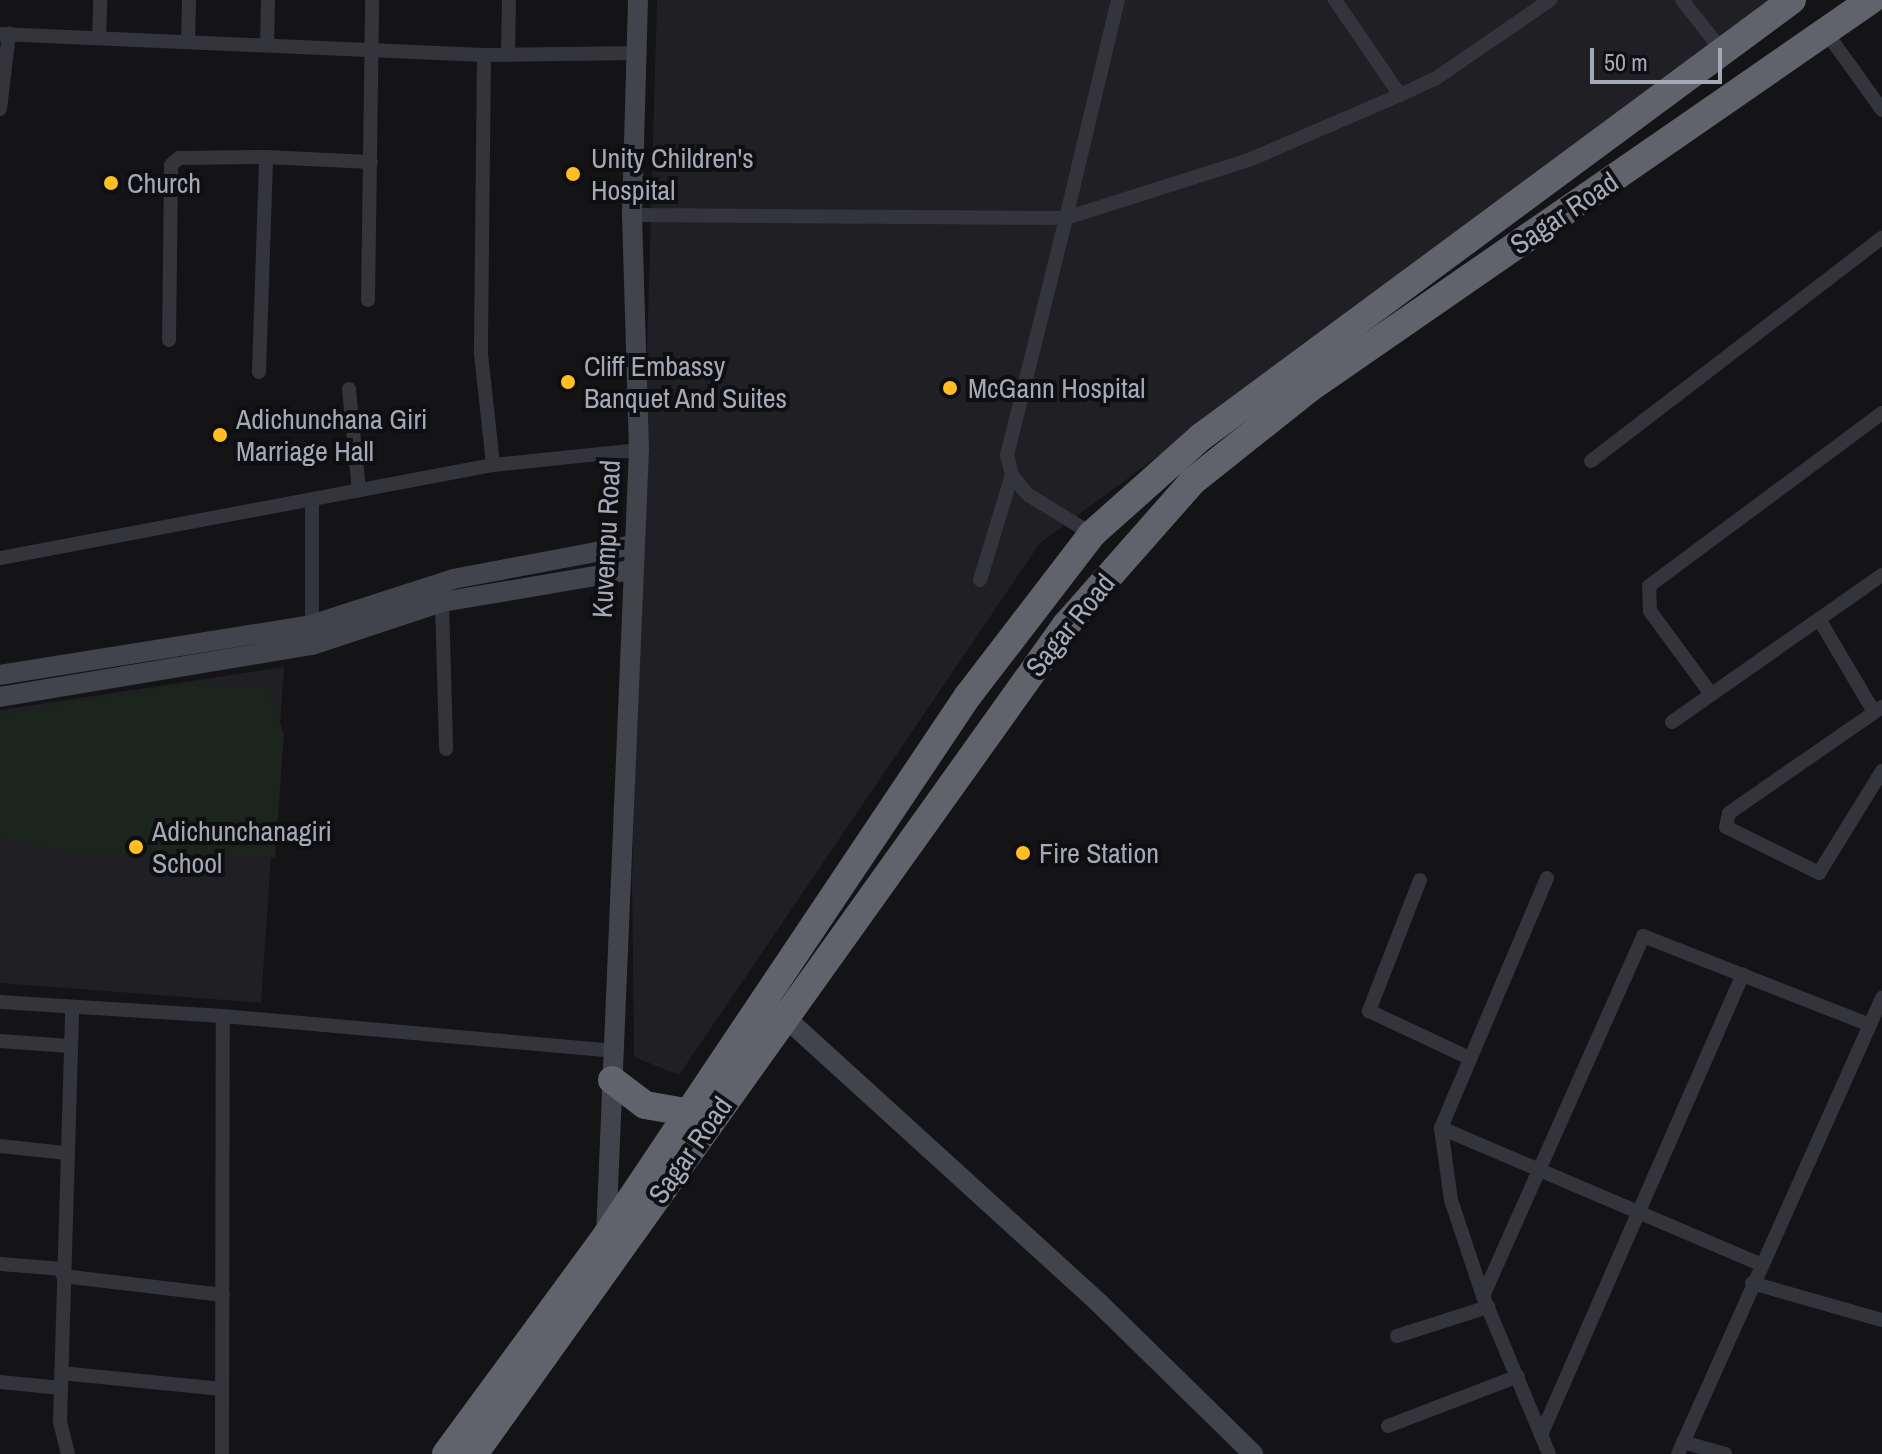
<!DOCTYPE html>
<html>
<head>
<meta charset="utf-8">
<style>
  body { margin:0 }
  #map { position:relative; width:1882px; height:1454px; overflow:hidden; background:#141315; font-family:"Archivo Narrow",sans-serif }
  div>[style] { position:absolute }
  .built>* { inset:0; background:#201f23 }
  .green>* { inset:0; background:#1b241d }
  .street>* { height:14px; margin:-7px; padding:0 7px; transform-origin:7px; border-radius:7px; background:#34353b }
  .secondary>* { height:20px; margin:-10px; padding:0 10px; transform-origin:10px; border-radius:10px; background:#42444b }
  .highway>* { height:28px; margin:-14px; padding:0 14px; transform-origin:14px; border-radius:14px; background:#60626c }
  .dots>* { width:22px; height:22px; translate:-50% -50%; box-sizing:border-box; border:4px solid #0f0e10; border-radius:50% }
  span { translate:-50% -50%; white-space:nowrap; text-align:center; line-height:1.15; -webkit-text-stroke:8px #0f0e10; paint-order:stroke }
  .poi-label { font-size:28px; color:#a4a9b7 }
  .left { translate:0 -50%; text-align:left }
  .street-label { font-size:28px; color:#a4a9b7 }
  .scale { position:absolute; left:1590px; top:48px; width:132px; height:36px; box-sizing:border-box; border:4px solid #a4a9b7; border-top:0; padding-left:10px; font-size:24px; line-height:28px; white-space:nowrap; color:#a4a9b7; -webkit-text-stroke:6px #0f0e10; paint-order:stroke }
</style>
</head>
<body>
<div id="map">
  <div class="built">
    <div style="clip-path:polygon(657px 0,1778px 0,1040px 543px,679px 1075px,634px 1057px,632px 879px)"></div>
    <div style="clip-path:polygon(284px 667px,261px 1003px,0 983px,0 710px)"></div>
  </div>
  <div class="green">
    <div style="clip-path:polygon(183px 684px,266px 685px,284px 734px,275px 857px,69px 852px,0 838px,0 719px,9px 713px)"></div>
  </div>
  <div class="street">
    <div style="left:1335px;top:0;width:115px;rotate:55.6deg"></div>
    <div style="left:1682px;top:0;width:68px;rotate:51.6deg"></div>
    <div style="left:1826px;top:32px;width:96px;rotate:54.3deg"></div>
    <div style="left:0;top:34px;width:484px;rotate:2.5deg"></div>
    <div style="left:484px;top:55px;width:154px;rotate:-0.7deg"></div>
    <div style="left:99px;top:38px;width:38px;rotate:-88deg"></div>
    <div style="left:188px;top:42px;width:42px;rotate:-88.6deg"></div>
    <div style="left:267px;top:45px;width:45px;rotate:-88.7deg"></div>
    <div style="left:484px;top:55px;width:299px;rotate:90.6deg"></div>
    <div style="left:481px;top:354px;width:112px;rotate:83.8deg"></div>
    <div style="left:508px;top:55px;width:55px;rotate:-89deg"></div>
    <div style="left:0;top:109px;width:76px;rotate:-83.2deg"></div>
    <div style="left:632px;top:215px;width:434px;rotate:0.4deg"></div>
    <div style="left:1066px;top:218px;width:224px;rotate:-76.6deg"></div>
    <div style="left:368px;top:300px;width:300px;rotate:-89.2deg"></div>
    <div style="left:169px;top:340px;width:175px;rotate:-89.3deg"></div>
    <div style="left:171px;top:165px;width:11px;rotate:-41deg"></div>
    <div style="left:179px;top:158px;width:87px;rotate:-0.7deg"></div>
    <div style="left:266px;top:157px;width:105px;rotate:2.7deg"></div>
    <div style="left:259px;top:372px;width:215px;rotate:-88.1deg"></div>
    <div style="left:349px;top:389px;width:102px;rotate:84.4deg"></div>
    <div style="left:1591px;top:461px;width:367px;rotate:-37.5deg"></div>
    <div style="left:1092px;top:534px;width:76px;rotate:-148.4deg"></div>
    <div style="left:1027px;top:494px;width:24px;rotate:-128deg"></div>
    <div style="left:1012px;top:475px;width:21px;rotate:-104deg"></div>
    <div style="left:1007px;top:455px;width:244px;rotate:-76deg"></div>
    <div style="left:1066px;top:218px;width:192px;rotate:-17.6deg"></div>
    <div style="left:1249px;top:160px;width:164px;rotate:-23.3deg"></div>
    <div style="left:1400px;top:95px;width:38px;rotate:-25deg"></div>
    <div style="left:1435px;top:79px;width:140px;rotate:-34.5deg"></div>
    <div style="left:0;top:558px;width:502px;rotate:-10.68deg"></div>
    <div style="left:493px;top:465px;width:147px;rotate:-5.9deg"></div>
    <div style="left:980px;top:580px;width:110px;rotate:-73.1deg"></div>
    <div style="left:442px;top:602px;width:147px;rotate:88.4deg"></div>
    <div style="left:1819px;top:619px;width:108px;rotate:59.4deg"></div>
    <div style="left:312px;top:633px;width:131px;rotate:-90deg"></div>
    <div style="left:1711px;top:694px;width:103px;rotate:-126.3deg"></div>
    <div style="left:1650px;top:611px;width:25px;rotate:-92deg"></div>
    <div style="left:1649px;top:586px;width:290px;rotate:-36.6deg"></div>
    <div style="left:1882px;top:707px;width:186px;rotate:145.3deg"></div>
    <div style="left:1729px;top:813px;width:14px;rotate:102deg"></div>
    <div style="left:1726px;top:827px;width:104px;rotate:26.3deg"></div>
    <div style="left:1819px;top:873px;width:120px;rotate:-58.3deg"></div>
    <div style="left:1672px;top:722px;width:256px;rotate:-35deg"></div>
    <div style="left:1547px;top:878px;width:272px;rotate:113deg"></div>
    <div style="left:1441px;top:1128px;width:73px;rotate:82.1deg"></div>
    <div style="left:1451px;top:1200px;width:101px;rotate:71.6deg"></div>
    <div style="left:1483px;top:1296px;width:171px;rotate:67.3deg"></div>
    <div style="left:1420px;top:880px;width:141px;rotate:111.3deg"></div>
    <div style="left:1369px;top:1011px;width:108px;rotate:25.1deg"></div>
    <div style="left:0;top:1002px;width:223px;rotate:3.6deg"></div>
    <div style="left:223px;top:1016px;width:392px;rotate:5.1deg"></div>
    <div style="left:0;top:1041px;width:70px;rotate:4.1deg"></div>
    <div style="left:1441px;top:1128px;width:347px;rotate:23.1deg"></div>
    <div style="left:0;top:1146px;width:65px;rotate:6.1deg"></div>
    <div style="left:0;top:1264px;width:63px;rotate:4.5deg"></div>
    <div style="left:63px;top:1276px;width:161px;rotate:6.8deg"></div>
    <div style="left:1752px;top:1283px;width:135px;rotate:15.9deg"></div>
    <div style="left:1483px;top:1296px;width:394px;rotate:-66deg"></div>
    <div style="left:1643px;top:936px;width:244px;rotate:21.4deg"></div>
    <div style="left:1397px;top:1336px;width:96px;rotate:-17.7deg"></div>
    <div style="left:61px;top:1373px;width:162px;rotate:5.7deg"></div>
    <div style="left:0;top:1382px;width:61px;rotate:5.6deg"></div>
    <div style="left:1388px;top:1426px;width:139px;rotate:-21deg"></div>
    <div style="left:1541px;top:1435px;width:503px;rotate:-66.34deg"></div>
    <div style="left:1683px;top:1442px;width:44px;rotate:15.9deg"></div>
    <div style="left:68px;top:1454px;width:34px;rotate:-104deg"></div>
    <div style="left:60px;top:1421px;width:414px;rotate:-88.3deg"></div>
    <div style="left:222px;top:1454px;width:438px;rotate:-89.9deg"></div>
    <div style="left:1678px;top:1454px;width:500px;rotate:-65.9deg"></div>
  </div>
  <div class="secondary">
    <div style="left:0;top:675px;width:315px;rotate:-9.1deg"></div>
    <div style="left:311px;top:625px;width:149px;rotate:-17.9deg"></div>
    <div style="left:453px;top:579px;width:183px;rotate:-10.7deg"></div>
    <div style="left:0;top:697px;width:316px;rotate:-9.5deg"></div>
    <div style="left:312px;top:645px;width:137px;rotate:-18.3deg"></div>
    <div style="left:442px;top:602px;width:192px;rotate:-9.6deg"></div>
    <div style="left:776px;top:1009px;width:437px;rotate:42.3deg"></div>
    <div style="left:1099px;top:1303px;width:216px;rotate:44.4deg"></div>
    <div style="left:606px;top:1236px;width:787px;rotate:-87.6deg"></div>
    <div style="left:639px;top:450px;width:235px;rotate:-91.7deg"></div>
    <div style="left:632px;top:215px;width:215px;rotate:-88.4deg"></div>
  </div>
  <div class="highway">
    <div style="left:612px;top:1080px;width:41px;rotate:37.1deg"></div>
    <div style="left:645px;top:1105px;width:41px;rotate:9.9deg"></div>
    <div style="left:446px;top:1454px;width:270px;rotate:-53.7deg"></div>
    <div style="left:606px;top:1236px;width:649px;rotate:-56.19deg"></div>
    <div style="left:967px;top:697px;width:205px;rotate:-52.5deg"></div>
    <div style="left:1092px;top:534px;width:146px;rotate:-41.7deg"></div>
    <div style="left:1201px;top:437px;width:735px;rotate:-36.48deg"></div>
    <div style="left:474px;top:1454px;width:1019px;rotate:-54.47deg"></div>
    <div style="left:1066px;top:625px;width:192px;rotate:-48.6deg"></div>
    <div style="left:1193px;top:481px;width:149px;rotate:-38.5deg"></div>
    <div style="left:1310px;top:388px;width:682px;rotate:-34.67deg"></div>
  </div>
  <div class="dots">
    <div style="left:573px;top:174px;background:#ffbf22"></div>
    <div style="left:111px;top:183px;background:#ffbf22"></div>
    <div style="left:568px;top:382px;background:#ffbf22"></div>
    <div style="left:950px;top:388px;background:#ffbf22"></div>
    <div style="left:220px;top:435px;background:#ffbf22"></div>
    <div style="left:136px;top:847px;background:#ffbf22"></div>
    <div style="left:1023px;top:853px;background:#ffbf22"></div>
  </div>
  <div class="poi-label">
    <span class="left" style="left:591px;top:174px">Unity Children's<br>Hospital</span>
    <span class="left" style="left:127px;top:183px">Church</span>
    <span class="left" style="left:584px;top:382px">Cliff Embassy<br>Banquet And Suites</span>
    <span class="left" style="left:968px;top:388px">McGann Hospital</span>
    <span class="left" style="left:236px;top:435px">Adichunchana Giri<br>Marriage Hall</span>
    <span class="left" style="left:152px;top:847px">Adichunchanagiri<br>School</span>
    <span class="left" style="left:1039px;top:853px">Fire Station</span>
  </div>
  <div class="street-label">
    <span style="left:1564px;top:213px;rotate:-34deg">Sagar Road</span>
    <span style="left:606px;top:539px;rotate:-87deg">Kuvempu Road</span>
    <span style="left:1070px;top:625px;rotate:-51deg">Sagar Road</span>
    <span style="left:690px;top:1150px;rotate:-55deg">Sagar Road</span>
  </div>
  <div class="scale">50 m</div>
</div>
</body>
</html>
